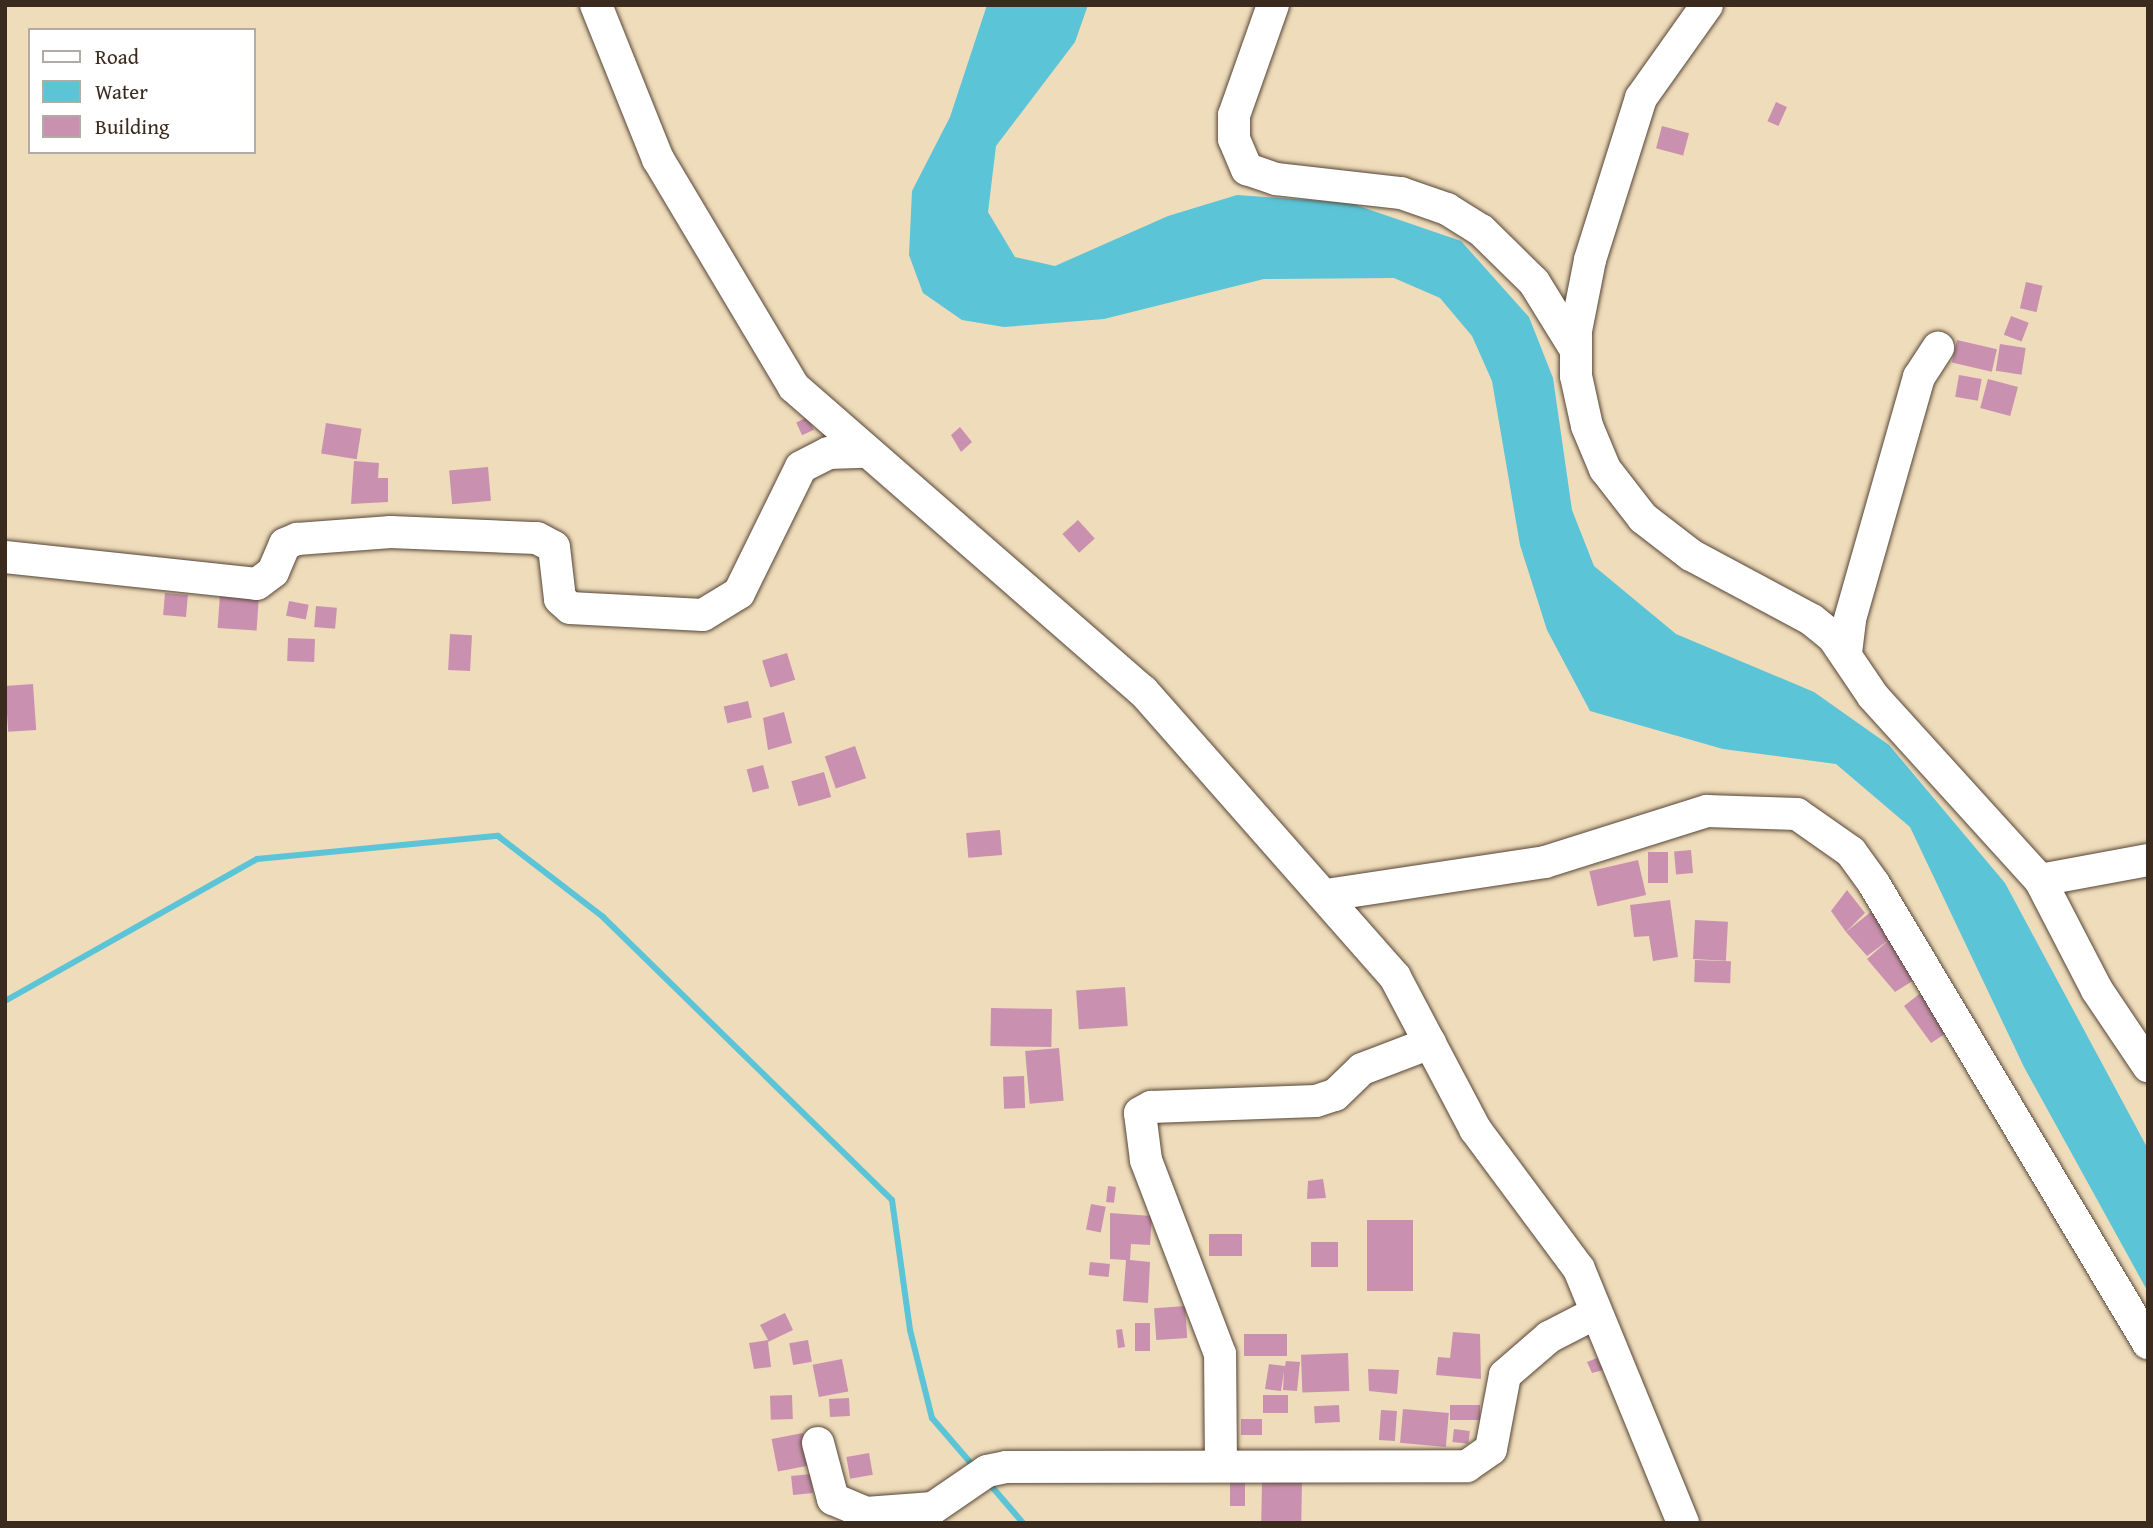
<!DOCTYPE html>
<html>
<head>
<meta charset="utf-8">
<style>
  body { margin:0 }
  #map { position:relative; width:2153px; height:1528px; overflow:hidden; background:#efdcbb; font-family:"Gentium Book Plus",serif }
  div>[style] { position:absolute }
  .water>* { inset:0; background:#5bc4d7 }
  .stream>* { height:6px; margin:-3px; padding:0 3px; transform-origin:3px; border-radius:3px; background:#5bc4d7 }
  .building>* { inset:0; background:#c991af; transform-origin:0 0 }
  .roads { filter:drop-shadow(0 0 2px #564536) drop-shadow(0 0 2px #564536) }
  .minor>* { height:32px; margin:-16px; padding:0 16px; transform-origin:16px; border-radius:16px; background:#fff }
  span { translate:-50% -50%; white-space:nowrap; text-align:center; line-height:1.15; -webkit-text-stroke:6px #fff; paint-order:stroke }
  .frame { position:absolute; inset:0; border:7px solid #3b2a1e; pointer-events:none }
  .legend { position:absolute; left:28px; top:28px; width:228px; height:126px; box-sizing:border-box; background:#fff; border:2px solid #b1aaa5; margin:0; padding:9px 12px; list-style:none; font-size:21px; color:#3b2a1e }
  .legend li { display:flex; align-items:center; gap:14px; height:35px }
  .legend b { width:35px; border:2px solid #b1aaa5 }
</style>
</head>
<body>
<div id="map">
  <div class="water">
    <div style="clip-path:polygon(987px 5px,1088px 5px,1075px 42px,996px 146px,988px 212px,1015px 257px,1055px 266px,1168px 216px,1237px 195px,1350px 203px,1461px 241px,1529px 317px,1553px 378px,1572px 510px,1594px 566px,1676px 634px,1814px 692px,1889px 745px,2005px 883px,2148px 1149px,2148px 1292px,2024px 1067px,1910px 827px,1836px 764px,1723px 749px,1590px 711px,1547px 630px,1520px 545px,1492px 381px,1472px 336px,1440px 298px,1394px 278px,1264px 279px,1104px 319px,1004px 327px,962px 320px,923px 293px,909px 255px,912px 191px,950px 117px)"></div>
  </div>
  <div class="stream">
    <div style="left:5px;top:1001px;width:289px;rotate:-29.4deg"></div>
    <div style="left:257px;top:859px;width:242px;rotate:-5.5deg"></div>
    <div style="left:498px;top:836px;width:133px;rotate:37.6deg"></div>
    <div style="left:603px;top:917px;width:404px;rotate:44.4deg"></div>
    <div style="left:892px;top:1200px;width:131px;rotate:82.1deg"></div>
    <div style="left:910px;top:1330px;width:91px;rotate:76deg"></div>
    <div style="left:932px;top:1418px;width:66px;rotate:49.3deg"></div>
    <div style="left:987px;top:1481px;width:55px;rotate:49.4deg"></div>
  </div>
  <div class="building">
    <div style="left:1776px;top:102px;width:12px;height:21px;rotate:24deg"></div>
    <div style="left:1662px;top:126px;width:28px;height:23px;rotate:15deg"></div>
    <div style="left:2026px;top:282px;width:17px;height:27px;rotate:13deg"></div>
    <div style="left:2011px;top:316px;width:19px;height:20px;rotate:21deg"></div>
    <div style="left:1957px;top:340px;width:41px;height:23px;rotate:13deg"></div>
    <div style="left:2000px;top:344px;width:26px;height:27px;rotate:9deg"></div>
    <div style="left:1959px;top:375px;width:23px;height:22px;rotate:10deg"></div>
    <div style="left:1988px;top:379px;width:31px;height:30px;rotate:15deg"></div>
    <div style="left:808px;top:417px;width:14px;height:13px;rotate:65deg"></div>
    <div style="left:326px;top:423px;width:36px;height:31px;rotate:9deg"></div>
    <div style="clip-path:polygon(960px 427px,972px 442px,961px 452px,951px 435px)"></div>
    <div style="clip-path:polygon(354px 461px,379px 463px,378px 478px,388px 478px,388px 502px,351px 504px)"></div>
    <div style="left:488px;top:467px;width:34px;height:39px;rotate:85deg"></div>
    <div style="left:1078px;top:520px;width:25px;height:21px;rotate:48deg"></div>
    <div style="left:165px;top:593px;width:23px;height:22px;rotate:5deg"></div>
    <div style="left:220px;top:594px;width:39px;height:34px;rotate:4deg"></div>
    <div style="left:289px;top:601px;width:20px;height:15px;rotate:11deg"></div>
    <div style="left:316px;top:606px;width:21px;height:21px;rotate:5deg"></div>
    <div style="left:450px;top:634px;width:22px;height:36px;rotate:3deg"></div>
    <div style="left:288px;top:638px;width:27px;height:23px;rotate:2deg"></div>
    <div style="left:787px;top:653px;width:28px;height:26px;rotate:73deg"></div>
    <div style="left:33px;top:684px;width:46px;height:28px;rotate:86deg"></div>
    <div style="left:748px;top:701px;width:17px;height:25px;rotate:77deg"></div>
    <div style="clip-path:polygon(784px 712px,792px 743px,768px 750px,763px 718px)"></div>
    <div style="left:855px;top:746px;width:34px;height:32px;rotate:71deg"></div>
    <div style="left:763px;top:765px;width:24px;height:17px;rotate:75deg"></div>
    <div style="left:824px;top:772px;width:26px;height:34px;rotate:74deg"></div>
    <div style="left:1000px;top:830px;width:25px;height:34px;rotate:85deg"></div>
    <div style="left:1691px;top:850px;width:23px;height:17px;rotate:85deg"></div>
    <div style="left:1648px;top:852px;width:20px;height:31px"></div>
    <div style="left:1638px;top:860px;width:36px;height:50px;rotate:77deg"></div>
    <div style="clip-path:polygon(1847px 890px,1865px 913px,1846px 932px,1831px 911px)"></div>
    <div style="clip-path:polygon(1670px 900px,1678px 957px,1653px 961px,1649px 936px,1634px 937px,1630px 905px)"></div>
    <div style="clip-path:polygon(1878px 906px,1922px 975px,1895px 992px,1867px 959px,1890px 939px,1867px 956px,1846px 932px)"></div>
    <div style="left:1695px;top:920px;width:33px;height:39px;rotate:3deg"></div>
    <div style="left:1695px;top:960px;width:36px;height:22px;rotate:2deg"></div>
    <div style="left:1125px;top:987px;width:39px;height:49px;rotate:86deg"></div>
    <div style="clip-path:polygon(1927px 988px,1951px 1030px,1931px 1043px,1904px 1006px)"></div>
    <div style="left:991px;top:1008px;width:61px;height:38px;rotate:1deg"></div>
    <div style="left:1059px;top:1048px;width:53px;height:34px;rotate:85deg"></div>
    <div style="left:1024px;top:1076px;width:32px;height:21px;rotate:88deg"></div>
    <div style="clip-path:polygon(1323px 1179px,1326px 1198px,1307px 1199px,1308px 1181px)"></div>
    <div style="left:1108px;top:1186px;width:8px;height:16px;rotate:7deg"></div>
    <div style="left:1091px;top:1204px;width:15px;height:26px;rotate:11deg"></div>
    <div style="clip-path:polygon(1110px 1213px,1152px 1216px,1150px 1245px,1131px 1244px,1130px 1260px,1150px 1262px,1148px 1303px,1123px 1301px,1126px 1260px,1110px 1259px)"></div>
    <div style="left:1367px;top:1220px;width:46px;height:71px"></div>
    <div style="left:1209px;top:1234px;width:33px;height:22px"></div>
    <div style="left:1311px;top:1242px;width:27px;height:25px"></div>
    <div style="left:1090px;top:1262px;width:20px;height:13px;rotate:6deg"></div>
    <div style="left:1185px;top:1306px;width:32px;height:31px;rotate:86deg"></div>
    <div style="clip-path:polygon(785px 1313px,793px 1330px,768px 1342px,771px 1367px,754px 1369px,749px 1343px,768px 1340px,760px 1325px)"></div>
    <div style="left:1135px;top:1323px;width:15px;height:28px"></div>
    <div style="clip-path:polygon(1122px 1329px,1125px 1347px,1118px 1348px,1116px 1330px)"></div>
    <div style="clip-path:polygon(1453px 1332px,1480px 1334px,1481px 1379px,1436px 1375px,1438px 1357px,1450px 1358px)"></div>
    <div style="left:1244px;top:1334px;width:43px;height:22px"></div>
    <div style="left:808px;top:1340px;width:22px;height:19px;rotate:80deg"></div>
    <div style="left:1348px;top:1353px;width:38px;height:47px;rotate:88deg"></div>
    <div style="clip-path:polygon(1597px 1358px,1603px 1370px,1592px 1373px,1587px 1362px)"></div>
    <div style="left:842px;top:1359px;width:33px;height:30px;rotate:79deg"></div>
    <div style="clip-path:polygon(1286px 1361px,1300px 1362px,1297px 1391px,1283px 1390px,1284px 1371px,1281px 1391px,1265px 1389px,1269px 1364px,1285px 1366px)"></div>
    <div style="clip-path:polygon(1368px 1369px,1399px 1370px,1397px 1394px,1369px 1391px)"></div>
    <div style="left:792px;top:1395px;width:24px;height:22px;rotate:88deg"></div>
    <div style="left:1263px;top:1395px;width:25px;height:18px"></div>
    <div style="left:849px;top:1398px;width:18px;height:20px;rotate:87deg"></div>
    <div style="left:1339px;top:1405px;width:17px;height:25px;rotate:87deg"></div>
    <div style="left:1450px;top:1405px;width:30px;height:15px"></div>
    <div style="left:1403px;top:1409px;width:46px;height:34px;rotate:5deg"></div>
    <div style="left:1381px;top:1410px;width:16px;height:30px;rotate:4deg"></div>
    <div style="left:1241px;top:1419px;width:21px;height:16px"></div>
    <div style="left:1454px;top:1429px;width:16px;height:13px;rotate:7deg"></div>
    <div style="left:803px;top:1433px;width:33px;height:32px;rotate:79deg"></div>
    <div style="left:869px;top:1453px;width:22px;height:23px;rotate:80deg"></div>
    <div style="left:811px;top:1474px;width:19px;height:20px;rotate:84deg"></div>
    <div style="left:1230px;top:1478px;width:15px;height:28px"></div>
    <div style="left:1262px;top:1480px;width:40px;height:43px;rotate:1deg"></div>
  </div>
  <div class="roads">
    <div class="minor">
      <div style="left:596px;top:5px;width:166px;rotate:68.1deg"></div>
      <div style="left:658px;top:159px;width:265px;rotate:59.2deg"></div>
      <div style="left:794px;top:387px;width:463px;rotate:41.1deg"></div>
      <div style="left:1143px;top:691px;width:381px;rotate:48.6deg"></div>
      <div style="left:1395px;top:977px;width:172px;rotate:62.2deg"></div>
      <div style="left:1475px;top:1129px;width:174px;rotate:53.4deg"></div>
      <div style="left:1579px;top:1269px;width:274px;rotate:67.7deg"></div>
      <div style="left:1273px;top:5px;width:117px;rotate:109.5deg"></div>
      <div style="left:1234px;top:115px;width:24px;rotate:90deg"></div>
      <div style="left:1234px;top:139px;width:33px;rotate:67deg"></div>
      <div style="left:1247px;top:169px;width:31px;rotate:19deg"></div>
      <div style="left:1276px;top:179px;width:126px;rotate:6.4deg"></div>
      <div style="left:1401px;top:193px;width:49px;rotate:19.2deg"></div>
      <div style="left:1447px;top:209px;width:40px;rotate:32deg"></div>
      <div style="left:1481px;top:230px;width:74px;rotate:44.5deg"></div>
      <div style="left:1534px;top:282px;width:80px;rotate:58.3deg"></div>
      <div style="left:1707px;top:5px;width:114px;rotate:125.4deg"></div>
      <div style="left:1641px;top:98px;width:170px;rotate:107.5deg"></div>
      <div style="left:1590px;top:260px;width:72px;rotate:101.2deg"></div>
      <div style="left:1576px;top:331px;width:45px;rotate:90deg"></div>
      <div style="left:1576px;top:376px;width:51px;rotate:77.6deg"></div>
      <div style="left:1587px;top:426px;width:47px;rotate:67.3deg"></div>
      <div style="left:1605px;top:469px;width:62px;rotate:52.2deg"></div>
      <div style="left:1643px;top:518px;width:61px;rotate:37.6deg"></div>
      <div style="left:1691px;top:555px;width:137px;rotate:28.2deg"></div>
      <div style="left:1812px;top:620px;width:27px;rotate:39deg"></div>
      <div style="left:1833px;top:637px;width:71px;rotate:55.9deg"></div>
      <div style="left:1873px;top:696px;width:248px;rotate:47.8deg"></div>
      <div style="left:2040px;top:880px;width:124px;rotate:62.6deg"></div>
      <div style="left:2097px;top:990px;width:92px;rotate:56.1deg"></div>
      <div style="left:5px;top:557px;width:253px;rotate:6.1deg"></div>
      <div style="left:257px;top:584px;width:20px;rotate:-37deg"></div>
      <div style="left:273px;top:572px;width:30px;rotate:-67deg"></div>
      <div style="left:285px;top:544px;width:13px;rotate:-23deg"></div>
      <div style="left:297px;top:539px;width:94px;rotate:-4.3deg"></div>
      <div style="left:391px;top:532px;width:146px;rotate:2.4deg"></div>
      <div style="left:537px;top:538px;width:19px;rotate:28deg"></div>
      <div style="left:554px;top:547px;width:52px;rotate:83.4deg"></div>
      <div style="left:560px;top:599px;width:13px;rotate:42deg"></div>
      <div style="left:570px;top:608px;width:133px;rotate:3deg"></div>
      <div style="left:703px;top:615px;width:42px;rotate:-31.4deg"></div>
      <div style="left:739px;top:593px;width:140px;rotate:-63.8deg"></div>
      <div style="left:801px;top:467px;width:30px;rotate:-27deg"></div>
      <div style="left:828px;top:453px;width:37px;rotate:-2deg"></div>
      <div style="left:1846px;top:653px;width:34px;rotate:-83deg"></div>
      <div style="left:1850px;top:619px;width:252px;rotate:-74.1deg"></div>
      <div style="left:1919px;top:377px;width:35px;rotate:-57deg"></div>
      <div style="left:2040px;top:880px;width:110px;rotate:-10.5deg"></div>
      <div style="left:1327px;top:895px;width:220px;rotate:-8.6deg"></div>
      <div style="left:1545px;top:862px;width:170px;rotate:-17.5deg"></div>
      <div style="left:1707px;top:811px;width:90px;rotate:1.9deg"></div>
      <div style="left:1797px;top:814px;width:66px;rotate:35.1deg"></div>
      <div style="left:1851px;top:852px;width:39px;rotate:54deg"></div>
      <div style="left:1874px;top:884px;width:535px;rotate:59.16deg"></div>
      <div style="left:818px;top:1443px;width:58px;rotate:75deg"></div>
      <div style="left:833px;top:1499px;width:36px;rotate:23deg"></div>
      <div style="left:866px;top:1513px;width:67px;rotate:-4.3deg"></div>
      <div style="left:933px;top:1508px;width:65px;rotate:-34.4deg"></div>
      <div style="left:987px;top:1471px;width:19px;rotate:-12deg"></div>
      <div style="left:1006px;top:1467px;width:461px;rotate:-0.1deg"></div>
      <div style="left:1467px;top:1466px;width:29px;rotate:-35deg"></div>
      <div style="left:1491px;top:1449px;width:75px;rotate:-79.3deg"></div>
      <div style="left:1505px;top:1375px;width:58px;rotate:-40.8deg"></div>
      <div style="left:1549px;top:1337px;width:53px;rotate:-27.1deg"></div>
      <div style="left:1221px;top:1464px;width:110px;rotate:-90.5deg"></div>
      <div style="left:1220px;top:1354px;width:208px;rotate:-110.9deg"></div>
      <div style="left:1146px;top:1160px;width:47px;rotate:-97.3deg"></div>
      <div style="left:1140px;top:1113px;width:13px;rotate:-29deg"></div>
      <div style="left:1151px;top:1107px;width:165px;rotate:-2.1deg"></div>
      <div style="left:1316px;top:1101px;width:20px;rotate:-18deg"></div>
      <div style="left:1335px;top:1095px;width:37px;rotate:-44deg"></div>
      <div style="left:1362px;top:1069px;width:73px;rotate:-20.9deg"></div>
    </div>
  </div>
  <div class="frame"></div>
  <ul class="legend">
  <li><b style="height:9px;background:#fff"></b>Road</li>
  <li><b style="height:19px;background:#5bc4d7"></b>Water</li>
  <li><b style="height:19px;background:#c991af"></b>Building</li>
  </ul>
</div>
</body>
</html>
